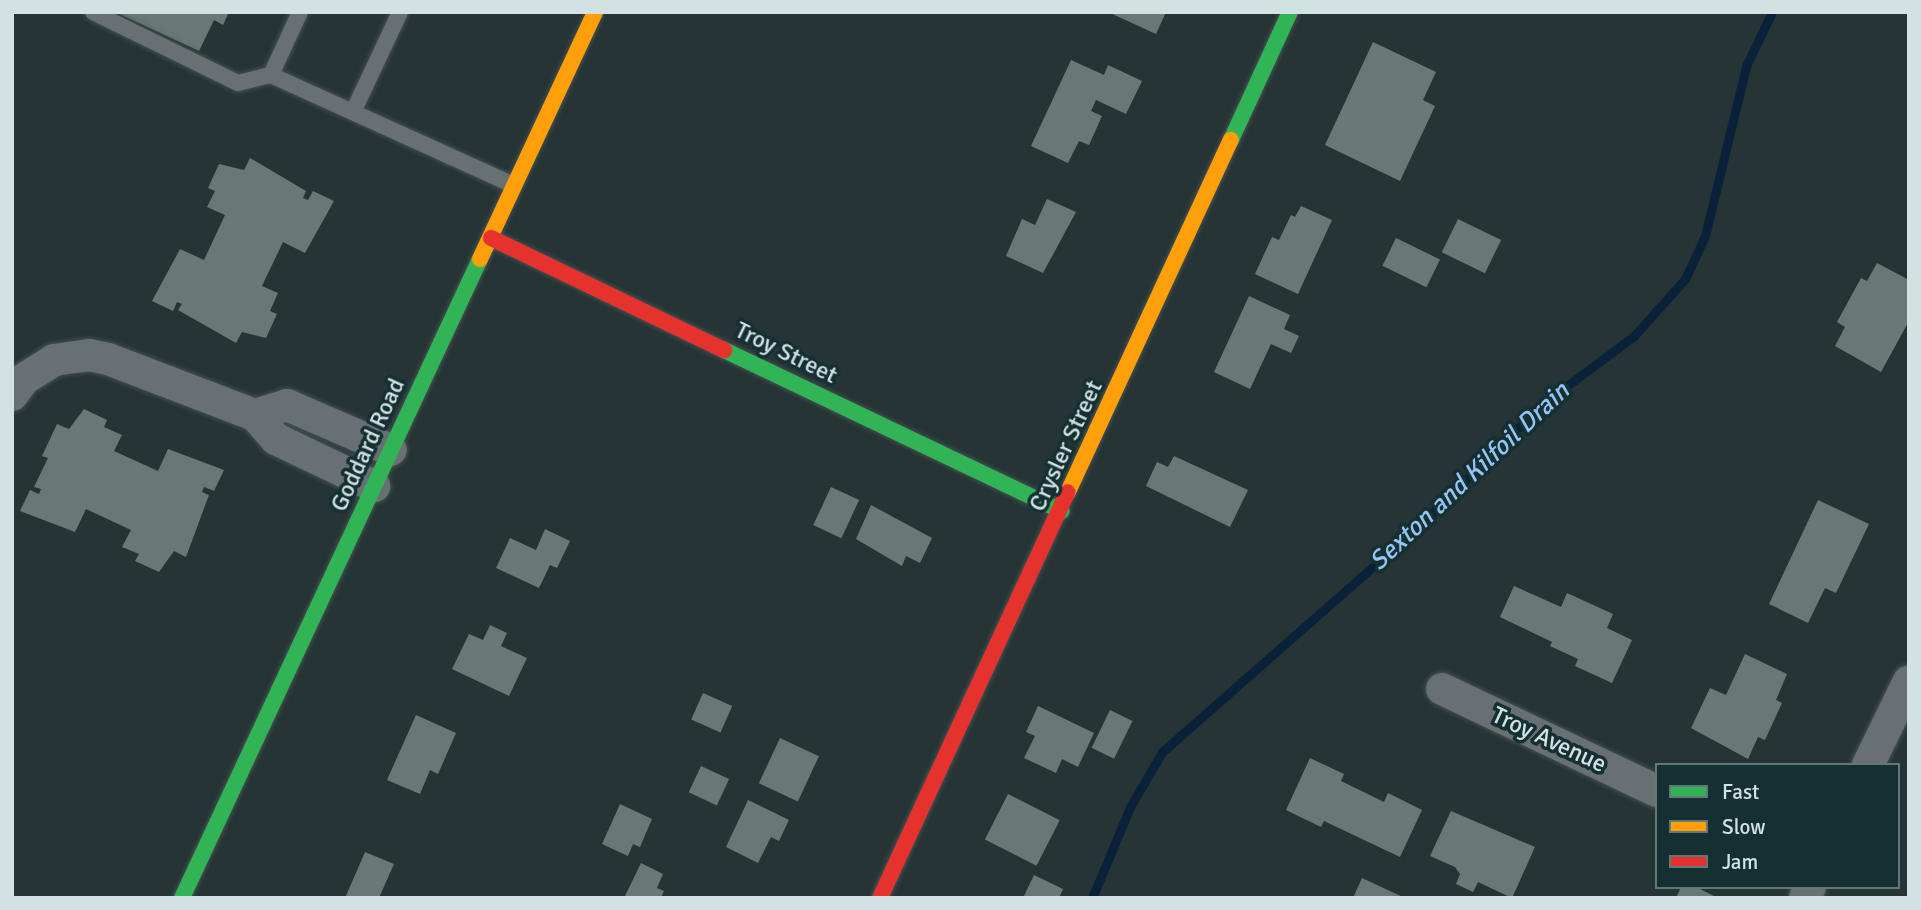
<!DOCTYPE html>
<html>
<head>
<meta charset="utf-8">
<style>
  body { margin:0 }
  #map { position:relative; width:1921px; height:910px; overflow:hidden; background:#263436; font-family:Signika,sans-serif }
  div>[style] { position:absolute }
  .stream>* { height:9px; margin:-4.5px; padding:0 4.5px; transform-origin:4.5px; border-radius:4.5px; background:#0a2239 }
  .building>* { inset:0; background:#687877; transform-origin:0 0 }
  .roads { filter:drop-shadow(0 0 2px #434f50) drop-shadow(0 0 2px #434f50) }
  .lane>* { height:16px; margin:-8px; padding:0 8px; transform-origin:8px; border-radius:8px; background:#697073 }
  .street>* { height:32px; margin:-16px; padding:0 16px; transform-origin:16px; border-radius:16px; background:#697073 }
  .fast>* { height:16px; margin:-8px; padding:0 8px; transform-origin:8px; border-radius:8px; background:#30b455 }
  .slow>* { height:16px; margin:-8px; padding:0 8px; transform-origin:8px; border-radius:8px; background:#ff9f0a }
  .jam>* { height:16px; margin:-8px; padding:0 8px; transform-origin:8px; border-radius:8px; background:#e5322d }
  span { translate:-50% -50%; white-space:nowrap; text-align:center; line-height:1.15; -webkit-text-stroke:7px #153032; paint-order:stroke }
  .street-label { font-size:24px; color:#d2e1e2 }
  .water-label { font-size:26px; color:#96c4f6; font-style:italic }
  .frame { position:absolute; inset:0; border:14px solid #d2e1e2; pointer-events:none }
  .legend { position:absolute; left:1655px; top:763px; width:245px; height:126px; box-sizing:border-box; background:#153032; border:2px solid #617778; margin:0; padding:9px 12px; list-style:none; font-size:21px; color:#d2e1e2 }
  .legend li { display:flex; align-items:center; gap:14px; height:35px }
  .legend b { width:35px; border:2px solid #617778 }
</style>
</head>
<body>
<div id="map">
  <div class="stream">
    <div style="left:1092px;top:898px;width:99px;rotate:-67.3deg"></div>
    <div style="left:1130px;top:807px;width:64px;rotate:-59.8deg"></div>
    <div style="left:1162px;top:752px;width:344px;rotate:-41.3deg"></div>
    <div style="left:1420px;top:525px;width:169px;rotate:-44.8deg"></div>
    <div style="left:1540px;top:406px;width:117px;rotate:-36.7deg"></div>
    <div style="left:1634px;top:336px;width:76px;rotate:-48.2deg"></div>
    <div style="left:1685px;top:279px;width:47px;rotate:-65.1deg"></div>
    <div style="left:1705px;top:236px;width:175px;rotate:-76.4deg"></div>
    <div style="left:1746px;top:66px;width:60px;rotate:-64.3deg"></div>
  </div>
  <div class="building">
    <div style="clip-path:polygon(115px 12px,229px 12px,223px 25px,214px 20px,199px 51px)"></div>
    <div style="clip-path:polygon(1108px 12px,1166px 12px,1156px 34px)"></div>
    <div style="clip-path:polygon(1373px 42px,1436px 72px,1423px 100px,1435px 106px,1400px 181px,1325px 145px)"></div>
    <div style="clip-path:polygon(1071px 60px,1104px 75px,1108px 65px,1142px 81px,1126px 114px,1096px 100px,1091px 111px,1102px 116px,1089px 145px,1079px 141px,1068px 163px,1031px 146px)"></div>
    <div style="clip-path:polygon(250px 158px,306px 191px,303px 198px,308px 200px,313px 191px,334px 201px,305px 253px,283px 242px,262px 286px,278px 293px,270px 311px,277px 314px,266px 338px,242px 332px,236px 343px,178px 310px,182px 304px,177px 302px,173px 311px,152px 301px,180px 249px,204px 260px,225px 215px,207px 207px,215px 191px,208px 188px,219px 164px,244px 170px)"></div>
    <div style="clip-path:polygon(1047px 199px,1076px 212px,1043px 273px,1006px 256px,1022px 219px,1035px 225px)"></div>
    <div style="clip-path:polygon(1301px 206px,1332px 220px,1298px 294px,1255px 274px,1272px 237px,1279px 240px,1291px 215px,1295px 217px)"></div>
    <div style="left:1458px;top:219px;width:48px;height:37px;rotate:26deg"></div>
    <div style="left:1396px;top:238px;width:49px;height:31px;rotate:26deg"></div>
    <div style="clip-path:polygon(1877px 263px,1909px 280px,1909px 321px,1881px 372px,1835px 346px,1845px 327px,1837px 322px,1861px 278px,1867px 281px)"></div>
    <div style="clip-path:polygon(1249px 296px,1290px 315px,1284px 329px,1299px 336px,1291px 353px,1271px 344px,1250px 389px,1214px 372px)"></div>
    <div style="clip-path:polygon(84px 409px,107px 420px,104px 427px,122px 435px,114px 451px,158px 471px,168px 449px,224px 470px,214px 491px,204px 487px,202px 492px,209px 495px,186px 557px,174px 551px,159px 572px,135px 561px,139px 554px,122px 547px,131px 530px,86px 509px,75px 532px,20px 511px,30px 490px,39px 494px,41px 489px,34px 487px,48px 458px,42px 456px,57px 424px,69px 429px)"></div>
    <div style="clip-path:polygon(1174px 456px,1248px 490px,1230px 527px,1146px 486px,1157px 462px,1168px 467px)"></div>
    <div style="left:831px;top:487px;width:31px;height:42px;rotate:25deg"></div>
    <div style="clip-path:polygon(1818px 500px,1869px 524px,1836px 593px,1825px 588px,1808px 623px,1769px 604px)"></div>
    <div style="clip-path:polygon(871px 505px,932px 538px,920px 563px,906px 556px,902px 566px,856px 539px)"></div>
    <div style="clip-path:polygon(545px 529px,570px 541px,557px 568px,550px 565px,539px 588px,496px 568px,510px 538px,536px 550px)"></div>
    <div style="clip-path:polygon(1514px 586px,1561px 607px,1567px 593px,1613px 614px,1607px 628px,1632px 640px,1612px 683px,1575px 666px,1578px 659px,1550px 646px,1552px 642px,1500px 617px)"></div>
    <div style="clip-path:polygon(490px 625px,507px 633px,501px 646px,527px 658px,509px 696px,452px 669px,469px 634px,483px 640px)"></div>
    <div style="clip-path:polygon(1745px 654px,1787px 674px,1776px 700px,1782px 703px,1765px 740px,1758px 737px,1748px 759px,1691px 728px,1710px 688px,1726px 695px)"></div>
    <div style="left:703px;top:693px;width:32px;height:29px;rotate:24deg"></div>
    <div style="clip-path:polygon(1038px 706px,1094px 733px,1078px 767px,1062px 759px,1056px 773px,1024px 758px,1035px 736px,1026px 732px)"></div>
    <div style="left:1110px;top:710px;width:25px;height:42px;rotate:26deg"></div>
    <div style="clip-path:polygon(416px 715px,456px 733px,438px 774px,430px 770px,420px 794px,387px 780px)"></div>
    <div style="left:780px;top:738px;width:43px;height:50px;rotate:25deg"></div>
    <div style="clip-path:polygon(1310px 758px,1344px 774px,1341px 781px,1384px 802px,1388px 793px,1422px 810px,1400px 857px,1324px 821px,1321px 827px,1286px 810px)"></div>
    <div style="left:701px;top:766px;width:31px;height:29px;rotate:25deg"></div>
    <div style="left:1008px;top:794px;width:58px;height:51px;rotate:27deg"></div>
    <div style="clip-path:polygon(748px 800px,789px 820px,779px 841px,771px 837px,758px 863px,726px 847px)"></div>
    <div style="clip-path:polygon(620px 804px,652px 819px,640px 847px,633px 844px,628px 856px,602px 844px)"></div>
    <div style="clip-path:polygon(1451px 811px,1535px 847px,1512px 898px,1478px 882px,1473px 892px,1456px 884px,1460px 874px,1455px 867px,1430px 856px)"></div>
    <div style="clip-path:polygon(365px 852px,394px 864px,379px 898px,345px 898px)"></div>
    <div style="clip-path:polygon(641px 863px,663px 874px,657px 888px,664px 891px,661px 898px,624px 898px)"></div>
    <div style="clip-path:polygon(1034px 875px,1063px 889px,1059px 898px,1023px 898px)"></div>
    <div style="clip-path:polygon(1362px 878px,1405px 898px,1353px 898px)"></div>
    <div style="clip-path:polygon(1681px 887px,1696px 887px,1718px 898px,1676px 898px)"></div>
  </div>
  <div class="roads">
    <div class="lane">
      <div style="left:93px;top:12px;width:161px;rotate:26.1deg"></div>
      <div style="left:238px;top:83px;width:34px;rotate:-14deg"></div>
      <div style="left:271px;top:75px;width:267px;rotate:24.4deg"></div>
      <div style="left:271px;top:75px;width:69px;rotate:-65.3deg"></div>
      <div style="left:353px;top:112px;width:110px;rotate:-64.8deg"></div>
    </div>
    <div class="street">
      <div style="left:12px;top:395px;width:20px;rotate:-53deg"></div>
      <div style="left:24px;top:379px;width:36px;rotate:-32deg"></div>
      <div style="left:54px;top:360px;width:35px;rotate:-8deg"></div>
      <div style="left:89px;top:355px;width:19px;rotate:12deg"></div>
      <div style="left:108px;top:359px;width:157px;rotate:20.9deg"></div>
      <div style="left:255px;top:415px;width:32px;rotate:49deg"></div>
      <div style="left:276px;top:439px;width:109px;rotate:25.6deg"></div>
      <div style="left:255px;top:415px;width:34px;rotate:-17deg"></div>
      <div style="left:287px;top:405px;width:113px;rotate:23.4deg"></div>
      <div style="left:1442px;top:689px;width:238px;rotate:25.4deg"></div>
      <div style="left:1868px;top:765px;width:93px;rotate:-64deg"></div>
      <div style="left:1805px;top:898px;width:12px;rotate:-66deg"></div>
    </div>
    <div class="fast">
      <div style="left:1231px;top:140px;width:141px;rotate:-65.3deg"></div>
      <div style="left:724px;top:350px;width:374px;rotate:25.5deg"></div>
      <div style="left:182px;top:898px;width:705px;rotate:-65deg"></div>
    </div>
    <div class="slow">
      <div style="left:480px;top:259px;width:272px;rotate:-65deg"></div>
      <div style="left:1068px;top:492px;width:388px;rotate:-65.2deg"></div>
    </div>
    <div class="jam">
      <div style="left:491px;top:238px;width:259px;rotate:25.7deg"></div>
      <div style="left:880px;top:898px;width:447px;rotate:-65.2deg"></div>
    </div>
  </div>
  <div class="street-label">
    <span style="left:786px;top:353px;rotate:26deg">Troy Street</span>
    <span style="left:368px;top:445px;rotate:-65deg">Goddard Road</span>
    <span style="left:1066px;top:446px;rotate:-65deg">Crysler Street</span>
    <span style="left:1549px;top:740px;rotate:25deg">Troy Avenue</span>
  </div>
  <div class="water-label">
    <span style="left:1470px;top:477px;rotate:-43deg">Sexton and Kilfoil Drain</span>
  </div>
  <div class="frame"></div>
  <ul class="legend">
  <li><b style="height:9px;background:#30b455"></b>Fast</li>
  <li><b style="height:9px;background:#ff9f0a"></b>Slow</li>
  <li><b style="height:9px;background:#e5322d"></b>Jam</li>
  </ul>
</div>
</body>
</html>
